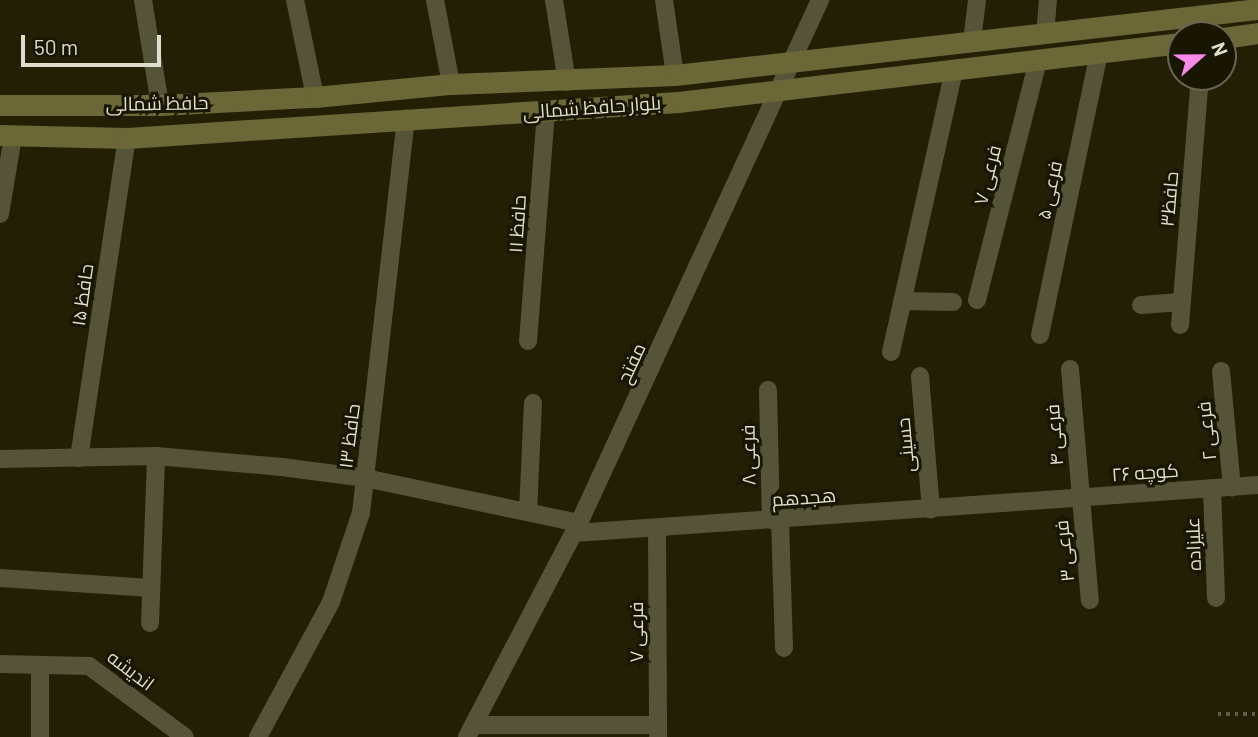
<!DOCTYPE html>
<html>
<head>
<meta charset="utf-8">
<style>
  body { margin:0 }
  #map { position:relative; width:1258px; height:737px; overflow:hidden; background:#221f05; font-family:Barlow,Cairo,sans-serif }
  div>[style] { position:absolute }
  .path>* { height:3.5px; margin-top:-1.75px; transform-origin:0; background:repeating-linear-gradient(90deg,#5f5d46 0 3.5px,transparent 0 8.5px) }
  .street>* { height:18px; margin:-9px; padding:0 9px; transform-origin:9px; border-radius:9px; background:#565438 }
  .secondary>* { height:21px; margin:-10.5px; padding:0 10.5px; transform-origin:10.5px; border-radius:10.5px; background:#6b6737 }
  span { translate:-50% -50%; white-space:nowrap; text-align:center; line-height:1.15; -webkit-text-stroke:6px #181600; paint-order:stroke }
  .street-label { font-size:19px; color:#dfdece }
  .north { position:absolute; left:1167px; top:21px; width:70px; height:70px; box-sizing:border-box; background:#181600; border:2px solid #686652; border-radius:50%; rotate:69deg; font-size:19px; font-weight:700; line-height:28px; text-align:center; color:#dfdece }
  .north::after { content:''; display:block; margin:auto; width:24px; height:32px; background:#f888ea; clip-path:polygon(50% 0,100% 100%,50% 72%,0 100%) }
  .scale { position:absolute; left:21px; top:35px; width:140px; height:32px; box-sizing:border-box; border:4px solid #dfdece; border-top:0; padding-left:9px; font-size:21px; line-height:24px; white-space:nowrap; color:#dfdece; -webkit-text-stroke:5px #181600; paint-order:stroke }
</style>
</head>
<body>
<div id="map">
  <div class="path">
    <div style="left:1218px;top:714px;width:40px"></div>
  </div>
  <div class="street">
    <div style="left:143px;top:0;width:106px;rotate:80.8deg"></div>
    <div style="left:295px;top:0;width:99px;rotate:78.3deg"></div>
    <div style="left:435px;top:0;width:86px;rotate:79.2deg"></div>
    <div style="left:554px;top:0;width:83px;rotate:81deg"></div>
    <div style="left:664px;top:0;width:76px;rotate:81.7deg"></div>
    <div style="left:1045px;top:34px;width:34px;rotate:-85deg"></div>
    <div style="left:972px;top:41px;width:41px;rotate:-83deg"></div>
    <div style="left:0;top:214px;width:79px;rotate:-80.5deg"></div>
    <div style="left:977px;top:300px;width:247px;rotate:-75.7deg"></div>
    <div style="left:902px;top:301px;width:51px;rotate:1.1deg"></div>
    <div style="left:1141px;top:305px;width:40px;rotate:-4.3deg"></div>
    <div style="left:1180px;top:325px;width:249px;rotate:-85.4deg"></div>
    <div style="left:1040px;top:335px;width:288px;rotate:-78.2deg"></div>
    <div style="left:528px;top:341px;width:232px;rotate:-85.5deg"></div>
    <div style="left:891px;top:352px;width:288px;rotate:-77.4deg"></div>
    <div style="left:1070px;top:369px;width:232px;rotate:85.1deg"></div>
    <div style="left:1221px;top:371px;width:117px;rotate:84.6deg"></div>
    <div style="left:920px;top:376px;width:134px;rotate:85.3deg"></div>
    <div style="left:768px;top:390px;width:130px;rotate:88.7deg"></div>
    <div style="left:79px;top:458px;width:324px;rotate:-81.5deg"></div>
    <div style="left:0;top:459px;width:156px;rotate:-1.1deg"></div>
    <div style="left:156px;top:456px;width:126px;rotate:5deg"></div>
    <div style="left:282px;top:467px;width:84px;rotate:7.5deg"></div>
    <div style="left:365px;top:478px;width:219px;rotate:11.9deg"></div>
    <div style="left:1212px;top:488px;width:110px;rotate:87.9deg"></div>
    <div style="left:528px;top:512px;width:109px;rotate:-87.4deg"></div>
    <div style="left:780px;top:520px;width:128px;rotate:88.2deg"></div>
    <div style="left:657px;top:528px;width:209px;rotate:89.7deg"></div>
    <div style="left:574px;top:533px;width:686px;rotate:-4.01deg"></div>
    <div style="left:0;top:578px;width:151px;rotate:3.8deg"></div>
    <div style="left:150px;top:623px;width:167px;rotate:-87.9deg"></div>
    <div style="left:0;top:664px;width:89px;rotate:1.3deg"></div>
    <div style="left:89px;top:666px;width:119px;rotate:36.5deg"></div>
    <div style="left:40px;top:665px;width:72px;rotate:90deg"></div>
    <div style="left:474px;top:725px;width:184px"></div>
    <div style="left:258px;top:737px;width:153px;rotate:-61.6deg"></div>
    <div style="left:331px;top:602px;width:94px;rotate:-71.4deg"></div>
    <div style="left:361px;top:513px;width:397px;rotate:-83.5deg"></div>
    <div style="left:467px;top:737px;width:242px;rotate:-62.4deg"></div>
    <div style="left:579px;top:523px;width:576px;rotate:-65.26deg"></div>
  </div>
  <div class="secondary">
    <div style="left:1223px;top:38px;width:35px;rotate:-8deg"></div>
    <div style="left:0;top:105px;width:160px"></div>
    <div style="left:160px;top:105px;width:155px;rotate:-3deg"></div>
    <div style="left:315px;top:97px;width:137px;rotate:-5.5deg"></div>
    <div style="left:451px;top:84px;width:224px;rotate:-2.3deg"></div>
    <div style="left:675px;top:75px;width:587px;rotate:-6.46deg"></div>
    <div style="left:0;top:135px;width:127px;rotate:1.4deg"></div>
    <div style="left:127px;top:138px;width:552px;rotate:-3.74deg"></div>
    <div style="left:678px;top:102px;width:506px;rotate:-6.69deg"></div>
  </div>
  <div class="street-label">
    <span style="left:157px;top:103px;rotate:-1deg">حافظ شمالی</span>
    <span style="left:592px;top:107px;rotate:-4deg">بلوار حافظ شمالی</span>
    <span style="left:987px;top:175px;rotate:-76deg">فرعی ۷</span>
    <span style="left:1049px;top:190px;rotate:-78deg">فرعی ۵</span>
    <span style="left:1169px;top:199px;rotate:-85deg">حافظ۳</span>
    <span style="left:517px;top:224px;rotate:-86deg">حافظ ۱۱</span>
    <span style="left:82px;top:295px;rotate:-82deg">حافظ ۱۵</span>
    <span style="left:631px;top:363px;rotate:-65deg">مفتح</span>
    <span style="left:1206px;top:431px;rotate:-96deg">فرعی ۲</span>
    <span style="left:1054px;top:435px;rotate:-94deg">فرعی ۴</span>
    <span style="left:349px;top:436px;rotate:-83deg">حافظ ۱۳</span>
    <span style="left:905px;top:445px;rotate:-95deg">حسینی</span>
    <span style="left:748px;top:455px;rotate:-91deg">فرعی ۸</span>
    <span style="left:1145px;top:472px;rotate:-4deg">کوچه ۲۶</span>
    <span style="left:804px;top:497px;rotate:-4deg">هجدهم</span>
    <span style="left:1193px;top:544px;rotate:-92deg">علیزاده</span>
    <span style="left:1064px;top:551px;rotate:-96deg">فرعی ۳</span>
    <span style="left:636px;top:632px;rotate:-90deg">فرعی ۷</span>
    <span style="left:131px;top:670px;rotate:37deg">اندیشه</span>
  </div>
  <div class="north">N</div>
  <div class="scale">50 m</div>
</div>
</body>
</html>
